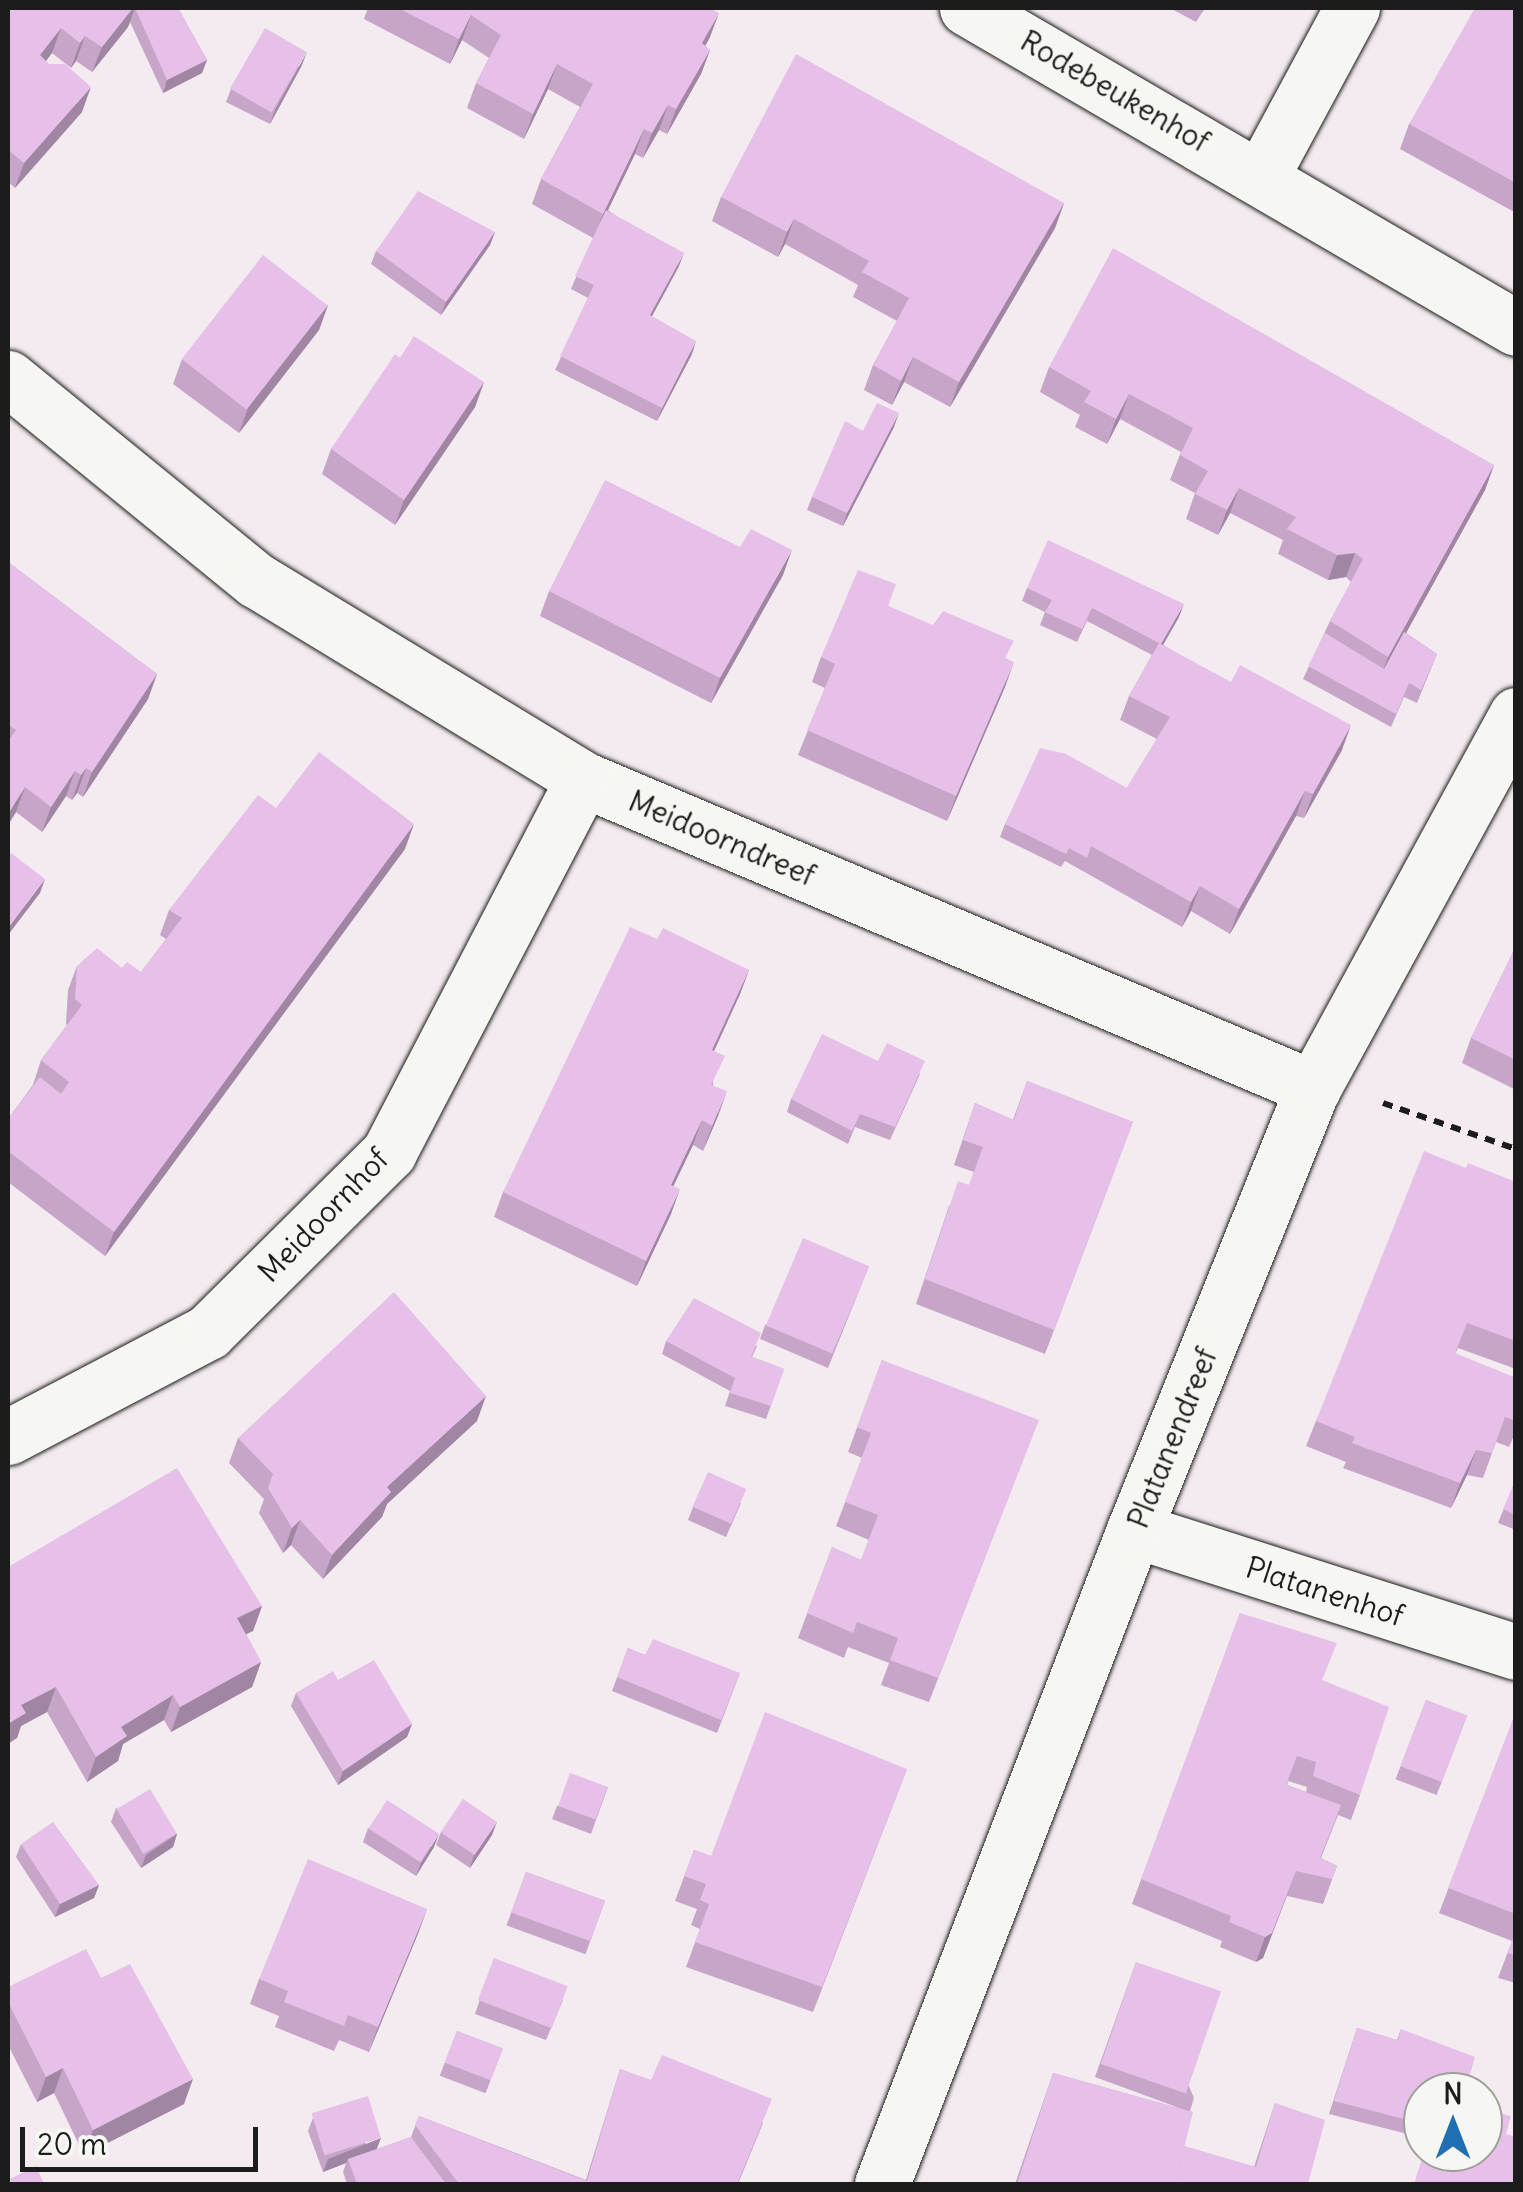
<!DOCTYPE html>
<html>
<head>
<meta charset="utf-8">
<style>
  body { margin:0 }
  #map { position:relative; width:1523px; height:2192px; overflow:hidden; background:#f3ebf0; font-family:Delius,sans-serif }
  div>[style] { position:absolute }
  .path>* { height:6px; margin-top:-3px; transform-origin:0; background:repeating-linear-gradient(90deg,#1c1c1c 0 10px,transparent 0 18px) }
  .roads { filter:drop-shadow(0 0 2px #1c1c1c) drop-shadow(0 0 2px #1c1c1c) }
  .minor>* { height:55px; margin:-27.5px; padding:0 27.5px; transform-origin:27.5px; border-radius:27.5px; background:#f6f6f2 }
  .wall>* { inset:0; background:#c6a5c8; transform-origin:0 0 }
  .shaded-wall>* { inset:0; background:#a186a3 }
  .building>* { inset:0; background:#e6c0e9; transform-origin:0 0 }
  span { translate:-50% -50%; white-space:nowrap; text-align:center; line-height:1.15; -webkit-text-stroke:10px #f6f6f2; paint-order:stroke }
  .street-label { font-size:30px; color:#1c1c1c }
  .frame { position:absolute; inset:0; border:10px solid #1c1c1c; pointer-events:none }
  .north { position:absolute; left:1403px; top:2072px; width:100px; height:100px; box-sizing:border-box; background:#f6f6f2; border:2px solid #9f9f9c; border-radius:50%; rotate:0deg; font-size:28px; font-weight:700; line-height:40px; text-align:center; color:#1c1c1c }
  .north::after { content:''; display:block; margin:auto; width:35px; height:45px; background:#1f6fb2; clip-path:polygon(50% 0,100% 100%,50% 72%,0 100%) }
  .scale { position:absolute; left:20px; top:2127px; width:238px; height:45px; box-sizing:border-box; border:5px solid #1c1c1c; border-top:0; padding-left:12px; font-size:30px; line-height:35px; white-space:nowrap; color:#1c1c1c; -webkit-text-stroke:8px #f6f6f2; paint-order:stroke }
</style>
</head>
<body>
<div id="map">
  <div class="path">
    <div style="left:1383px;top:1103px;width:141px;rotate:19.1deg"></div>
  </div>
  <div class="roads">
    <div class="minor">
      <div style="left:967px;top:8px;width:635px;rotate:30.24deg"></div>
      <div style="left:1262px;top:175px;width:190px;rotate:-61.7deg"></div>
      <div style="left:8px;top:378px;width:320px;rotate:39.2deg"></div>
      <div style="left:256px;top:580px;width:383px;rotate:31.3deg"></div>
      <div style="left:583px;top:779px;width:793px;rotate:22.94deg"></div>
      <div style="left:8px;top:1437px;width:226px;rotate:-27.7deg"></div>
      <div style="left:208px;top:1332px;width:255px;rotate:-44.8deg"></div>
      <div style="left:389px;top:1152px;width:420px;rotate:-62.5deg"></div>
      <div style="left:1134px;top:1530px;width:401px;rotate:17.7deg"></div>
      <div style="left:882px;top:2184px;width:701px;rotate:-68.93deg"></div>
      <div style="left:1134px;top:1530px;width:477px;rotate:-68deg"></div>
      <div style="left:1313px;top:1088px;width:425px;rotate:-61.4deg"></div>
    </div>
  </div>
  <div class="wall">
    <div style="clip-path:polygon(8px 8px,178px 8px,207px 60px,202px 73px,163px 93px,130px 22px,128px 27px,92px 72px,76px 61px,71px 68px,52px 53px,46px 61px,82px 112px,15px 188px,8px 182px)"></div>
    <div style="clip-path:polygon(368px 8px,710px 8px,710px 37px,705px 46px,710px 50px,701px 74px,667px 134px,659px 130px,643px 158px,635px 154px,608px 210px,679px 266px,652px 316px,692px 354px,657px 421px,555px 370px,588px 298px,571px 289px,593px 238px,532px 204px,541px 179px,580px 107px,548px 89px,524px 139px,467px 108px,476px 83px,489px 58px,462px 40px,450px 64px,364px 19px)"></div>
    <div style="clip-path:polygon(1170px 8px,1205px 8px,1196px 22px)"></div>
    <div style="clip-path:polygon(1516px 8px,1516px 213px,1400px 149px,1409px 124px)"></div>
    <div style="clip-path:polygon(302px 65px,270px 124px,226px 102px,231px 89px)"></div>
    <div style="clip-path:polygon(721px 197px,1064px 203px,1055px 228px,950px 407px,904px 382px,892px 405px,864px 390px,873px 365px,897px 321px,853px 297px,858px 285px,785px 244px,778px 257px,712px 221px)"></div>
    <div style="clip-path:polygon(495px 232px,490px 245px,441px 315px,371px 264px,376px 251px)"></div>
    <div style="clip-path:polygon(328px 305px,319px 330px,239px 433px,173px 384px,182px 359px)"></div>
    <div style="clip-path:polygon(400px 358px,484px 382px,475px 407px,395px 525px,322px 474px,331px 449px)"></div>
    <div style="clip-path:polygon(1049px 367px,1494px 465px,1485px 490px,1406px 633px,1437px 654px,1417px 703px,1404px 697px,1391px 727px,1303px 679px,1330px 621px,1351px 582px,1346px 577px,1328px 580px,1278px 554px,1283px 540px,1230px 513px,1218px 535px,1186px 519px,1195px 493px,1170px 480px,1181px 452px,1120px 419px,1107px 444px,1075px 427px,1080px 415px,1040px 392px)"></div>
    <div style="clip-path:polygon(894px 427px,843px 526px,807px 510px,812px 497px,863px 431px)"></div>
    <div style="clip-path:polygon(8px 562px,157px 674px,148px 699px,83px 797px,77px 793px,72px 800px,66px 796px,42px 832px,16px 812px,8px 825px)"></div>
    <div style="clip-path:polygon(783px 575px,711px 703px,540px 616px,549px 591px)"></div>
    <div style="clip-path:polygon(1027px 588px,1179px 617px,1163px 645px,1342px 750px,1304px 818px,1296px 816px,1230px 934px,1191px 911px,1182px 927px,1065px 861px,1061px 867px,1000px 837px,1005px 824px,1127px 788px,1157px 739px,1120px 720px,1129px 696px,1152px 655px,1087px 621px,1077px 642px,1040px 625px,1045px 612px,1022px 601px)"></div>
    <div style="clip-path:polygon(888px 606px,1007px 659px,1005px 687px,947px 821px,798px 755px,825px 688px,812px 682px,821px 657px)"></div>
    <div style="clip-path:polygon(276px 808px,405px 849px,105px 1256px,8px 1182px,8px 1119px,33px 1085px,41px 1060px,67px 1025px,66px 1024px,68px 990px,77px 966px,122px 968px,141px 972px,166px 939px,160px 935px,169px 910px)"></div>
    <div style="clip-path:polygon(657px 939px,749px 970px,740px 994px,714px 1051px,713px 1086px,718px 1116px,703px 1151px,693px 1145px,673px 1186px,671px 1214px,637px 1286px,494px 1217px,503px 1192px)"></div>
    <div style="clip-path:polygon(1516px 946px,1516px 1090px,1462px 1063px,1471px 1038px)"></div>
    <div style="clip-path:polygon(878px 1061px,920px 1074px,890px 1140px,855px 1127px,848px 1144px,787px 1112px,791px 1099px)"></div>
    <div style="clip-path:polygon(1027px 1081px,1133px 1122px,1045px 1354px,916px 1304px,949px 1206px,969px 1185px,974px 1172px,954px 1165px,975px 1103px,1013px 1120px)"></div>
    <div style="clip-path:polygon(1466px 1168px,1516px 1182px,1516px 1369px,1458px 1348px,1455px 1354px,1516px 1378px,1516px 1431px,1509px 1447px,1496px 1442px,1483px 1478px,1467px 1475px,1451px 1508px,1343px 1468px,1346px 1462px,1306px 1446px,1316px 1421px)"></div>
    <div style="clip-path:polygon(869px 1266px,828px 1368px,760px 1339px,765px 1325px)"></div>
    <div style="clip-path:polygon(666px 1341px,757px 1346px,752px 1357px,784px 1369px,766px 1419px,725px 1406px,730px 1391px,662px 1354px)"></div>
    <div style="clip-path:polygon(882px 1360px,1029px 1444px,929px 1702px,881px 1685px,889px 1663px,848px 1647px,844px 1658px,798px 1638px,832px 1547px,861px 1560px,869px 1540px,836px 1526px,862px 1458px,848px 1452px)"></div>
    <div style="clip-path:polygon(477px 1421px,387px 1504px,382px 1517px,323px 1579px,291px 1545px,283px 1553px,259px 1513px,264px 1499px,229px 1463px,238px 1438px)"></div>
    <div style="clip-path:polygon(1516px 1479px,1516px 1530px,1498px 1523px)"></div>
    <div style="clip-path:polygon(741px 1503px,726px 1537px,688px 1520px,693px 1507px)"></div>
    <div style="clip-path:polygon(8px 1567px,262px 1606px,253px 1631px,246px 1634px,261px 1662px,252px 1687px,171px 1732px,164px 1720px,123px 1744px,118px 1761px,87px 1782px,47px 1712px,21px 1726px,17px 1738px)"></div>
    <div style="clip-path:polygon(evenodd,1240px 1613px,1323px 1681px,1360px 1795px,1351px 1820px,1338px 1815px,1321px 1858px,1337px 1866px,1323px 1904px,1287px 1896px,1263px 1958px,1256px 1962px,1220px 1947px,1222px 1941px,1132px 1904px,1240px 1613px,1288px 1781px,1307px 1787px,1306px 1792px,1287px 1785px,1288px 1781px)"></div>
    <div style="clip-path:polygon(628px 1648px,645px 1655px,740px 1673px,717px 1733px,612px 1691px)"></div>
    <div style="clip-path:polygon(338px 1680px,412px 1724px,407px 1737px,338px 1785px,291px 1706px,296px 1693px)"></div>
    <div style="left:1426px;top:1700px;width:44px;height:85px;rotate:21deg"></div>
    <div style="clip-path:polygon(1514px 1717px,1516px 1718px,1516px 1983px,1498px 1978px,1512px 1941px,1439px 1913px)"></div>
    <div style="clip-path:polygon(907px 1769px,813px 2012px,686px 1967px,700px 1929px,691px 1925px,697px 1909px,675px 1901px,694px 1850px,711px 1856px)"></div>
    <div style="clip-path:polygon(608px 1787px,591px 1834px,552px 1819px,557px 1806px)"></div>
    <div style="clip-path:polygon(116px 1808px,177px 1834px,173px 1847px,141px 1868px,111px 1822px)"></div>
    <div style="clip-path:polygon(368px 1828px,434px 1847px,416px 1876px,363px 1842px)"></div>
    <div style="clip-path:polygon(441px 1832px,492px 1835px,470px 1868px,436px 1845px)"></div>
    <div style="clip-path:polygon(21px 1844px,99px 1885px,94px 1898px,55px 1917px,16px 1857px)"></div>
    <div style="left:526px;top:1872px;width:84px;height:57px;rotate:20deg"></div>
    <div style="clip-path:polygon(427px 1909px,369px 2052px,339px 2040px,334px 2051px,275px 2027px,279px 2016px,250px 2004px,259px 1979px)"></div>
    <div style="clip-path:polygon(494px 1958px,563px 2000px,546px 2040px,475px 2014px)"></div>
    <div style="clip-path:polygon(1136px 1962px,1194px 2098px,1190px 2111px,1184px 2146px,1254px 2167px,1275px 2103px,1308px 2184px,1015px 2184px,1053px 2073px,1182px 2109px,1095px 2077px)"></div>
    <div style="clip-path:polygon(101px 1978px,184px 2104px,84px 2155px,54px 2093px,37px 2102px,8px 2045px,8px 1987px)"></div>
    <div style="clip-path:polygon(1357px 2028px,1397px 2040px,1401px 2029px,1423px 2092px,1423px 2138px,1329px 2114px)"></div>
    <div style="left:457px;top:2031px;width:49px;height:48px;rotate:21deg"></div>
    <div style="clip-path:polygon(620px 2069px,763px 2123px,738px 2184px,347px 2184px,343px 2172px,346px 2163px,323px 2172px,308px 2131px,313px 2118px,377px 2149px,411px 2137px,419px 2116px,586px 2180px)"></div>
  </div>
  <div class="shaded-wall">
    <div style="clip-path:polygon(133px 8px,135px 8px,128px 27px,92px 72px,102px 47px)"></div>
    <div style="clip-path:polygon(719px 13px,710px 37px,693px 68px,702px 43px)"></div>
    <div style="clip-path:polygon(471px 15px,462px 40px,450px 64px,459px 39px)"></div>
    <div style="clip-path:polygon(61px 28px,52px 53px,31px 80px,40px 55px)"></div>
    <div style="clip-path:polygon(85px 36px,76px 61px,71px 68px,80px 43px)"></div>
    <div style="clip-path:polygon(710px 50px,701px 74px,667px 134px,676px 109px)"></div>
    <div style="clip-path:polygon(307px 52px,302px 65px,270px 124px,275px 110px)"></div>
    <div style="clip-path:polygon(207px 60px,202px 73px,163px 93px,167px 80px)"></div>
    <div style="clip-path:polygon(557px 64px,548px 89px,524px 139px,533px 114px)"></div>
    <div style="clip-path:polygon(91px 87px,82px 112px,15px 188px,24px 163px)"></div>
    <div style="clip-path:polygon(668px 105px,659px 130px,643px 158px,652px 133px)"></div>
    <div style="clip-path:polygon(644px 129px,635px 154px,594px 239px,603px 214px)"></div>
    <div style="clip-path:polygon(1064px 203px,1055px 228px,950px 407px,959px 382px)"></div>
    <div style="clip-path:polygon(794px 219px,785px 244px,778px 257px,787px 232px)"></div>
    <div style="clip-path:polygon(495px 232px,490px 245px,441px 315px,446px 302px)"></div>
    <div style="clip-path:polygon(684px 253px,679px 266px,645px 329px,650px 315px)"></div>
    <div style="clip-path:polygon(328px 305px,319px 330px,239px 433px,248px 408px)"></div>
    <div style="clip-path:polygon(696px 341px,692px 354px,657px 421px,662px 408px)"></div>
    <div style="clip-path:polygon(913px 357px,904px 382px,892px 405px,901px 381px)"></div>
    <div style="clip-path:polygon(484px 382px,475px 407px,395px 525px,404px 500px)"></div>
    <div style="clip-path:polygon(1129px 394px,1120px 419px,1107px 444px,1116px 419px)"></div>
    <div style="clip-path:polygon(899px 413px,894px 427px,843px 526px,847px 513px)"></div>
    <div style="clip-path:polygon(1494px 465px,1485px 490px,1379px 682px,1388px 657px)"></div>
    <div style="clip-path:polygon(1239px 488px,1230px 513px,1218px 535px,1227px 510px)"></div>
    <div style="clip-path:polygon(792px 550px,783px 575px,711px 703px,720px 678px)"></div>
    <div style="clip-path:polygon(1355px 553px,1346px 577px,1328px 580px,1337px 555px)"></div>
    <div style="clip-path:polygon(1184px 604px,1179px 617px,1156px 657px,1161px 644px)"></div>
    <div style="clip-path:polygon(1014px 662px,1005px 687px,947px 821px,956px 796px)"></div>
    <div style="clip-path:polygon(157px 674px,148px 699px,83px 797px,92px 772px)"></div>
    <div style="clip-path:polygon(1351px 725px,1342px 750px,1304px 818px,1313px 794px)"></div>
    <div style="clip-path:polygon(86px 768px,77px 793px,72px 800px,81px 775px)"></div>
    <div style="clip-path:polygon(75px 771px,66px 796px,42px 832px,51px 807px)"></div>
    <div style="clip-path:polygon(25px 787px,16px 812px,8px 825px,8px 814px)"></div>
    <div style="clip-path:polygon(1305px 791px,1296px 816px,1230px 934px,1239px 909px)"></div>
    <div style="clip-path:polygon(414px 824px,405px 849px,105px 1256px,114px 1232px)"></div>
    <div style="clip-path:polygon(45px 879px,40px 893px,8px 935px,8px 928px)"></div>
    <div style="clip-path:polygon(1200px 886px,1191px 911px,1182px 927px,1191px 902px)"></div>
    <div style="clip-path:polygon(749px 970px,740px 994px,703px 1075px,712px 1050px)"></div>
    <div style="clip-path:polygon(727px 1091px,718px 1116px,703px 1151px,712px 1126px)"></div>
    <div style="clip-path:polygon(702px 1120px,693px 1145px,662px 1210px,671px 1185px)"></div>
    <div style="clip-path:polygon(680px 1189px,671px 1214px,637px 1286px,646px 1261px)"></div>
    <div style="clip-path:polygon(486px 1396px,477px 1421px,387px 1504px,382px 1517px,323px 1579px,332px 1555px,387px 1487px)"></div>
    <div style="clip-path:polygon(1476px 1450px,1467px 1475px,1451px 1508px,1460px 1483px)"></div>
    <div style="clip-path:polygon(300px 1520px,291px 1545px,283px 1553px,292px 1528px)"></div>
    <div style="clip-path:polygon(262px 1606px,253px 1631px,228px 1643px,237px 1618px)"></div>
    <div style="clip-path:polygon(261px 1662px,252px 1687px,171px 1732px,180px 1707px)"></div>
    <div style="clip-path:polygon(56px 1687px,47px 1712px,21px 1726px,17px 1738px,8px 1744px,8px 1724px,21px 1705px)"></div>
    <div style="clip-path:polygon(173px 1695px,164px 1720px,123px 1744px,118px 1761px,87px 1782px,96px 1757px,121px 1727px)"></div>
    <div style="clip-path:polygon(412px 1724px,407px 1737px,338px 1785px,343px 1771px)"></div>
    <div style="clip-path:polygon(497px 1822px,492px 1835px,470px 1868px,474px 1855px)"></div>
    <div style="clip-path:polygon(177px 1834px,173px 1847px,141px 1868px,146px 1855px)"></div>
    <div style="clip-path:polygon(439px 1834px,434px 1847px,416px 1876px,421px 1863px)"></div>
    <div style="clip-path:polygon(1296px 1871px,1263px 1958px,1256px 1962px,1265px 1937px)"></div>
    <div style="clip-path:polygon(99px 1885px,94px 1898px,55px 1917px,60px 1904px)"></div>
    <div style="clip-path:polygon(427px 1909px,418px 1934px,369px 2052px,378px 2027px)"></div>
    <div style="clip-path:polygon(63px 2068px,54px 2093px,37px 2102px,46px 2077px)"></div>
    <div style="clip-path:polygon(193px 2079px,184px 2104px,84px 2155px,93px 2130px)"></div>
    <div style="clip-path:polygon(381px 2138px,376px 2151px,348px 2159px,346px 2163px,323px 2172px,328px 2159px)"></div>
  </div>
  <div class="building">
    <div style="clip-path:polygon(8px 8px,133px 8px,102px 47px,85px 36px,80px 43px,61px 28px,40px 55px,49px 64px,65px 64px,91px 87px,24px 163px,8px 150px)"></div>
    <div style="clip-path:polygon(135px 8px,178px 8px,207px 60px,167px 80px)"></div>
    <div style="clip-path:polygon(398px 8px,710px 8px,719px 13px,702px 43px,710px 50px,676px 109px,668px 105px,652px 133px,644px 129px,603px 214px,541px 179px,593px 84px,557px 64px,533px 114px,476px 83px,501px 35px,471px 15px,459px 39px)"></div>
    <div style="clip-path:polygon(1475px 8px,1516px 8px,1516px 183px,1409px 124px)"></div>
    <div style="left:265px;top:28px;width:48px;height:70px;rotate:30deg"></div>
    <div style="clip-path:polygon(796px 54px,1064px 203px,959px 382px,913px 357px,901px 381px,873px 365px,909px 298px,862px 272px,869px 261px,794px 219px,787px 232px,721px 197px)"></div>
    <div style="clip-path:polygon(418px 191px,495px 232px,446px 302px,376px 251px)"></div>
    <div style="clip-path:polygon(606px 210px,684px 253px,650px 315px,696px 341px,662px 408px,560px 356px,594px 285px,575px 276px)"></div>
    <div style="clip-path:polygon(1113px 248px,1494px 465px,1388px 657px,1330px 621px,1363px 559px,1355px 553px,1337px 555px,1287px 529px,1296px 517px,1239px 488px,1227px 510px,1195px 494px,1208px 471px,1180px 455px,1193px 428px,1129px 394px,1116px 419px,1084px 402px,1091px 391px,1049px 367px)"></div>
    <div style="left:263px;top:255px;width:82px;height:132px;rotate:38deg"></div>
    <div style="clip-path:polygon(414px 336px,484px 382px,404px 500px,331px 449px,395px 354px,400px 358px)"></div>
    <div style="clip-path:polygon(877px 403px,899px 413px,847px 513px,812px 497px,845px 421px,863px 431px)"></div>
    <div style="clip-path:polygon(605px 480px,740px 547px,751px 529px,792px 550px,720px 678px,549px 591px)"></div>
    <div style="clip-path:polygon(1048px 540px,1184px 604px,1161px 644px,1092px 608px,1082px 629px,1045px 612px,1052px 600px,1027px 588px)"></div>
    <div style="clip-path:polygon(8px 562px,157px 674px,92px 772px,86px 768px,81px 775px,75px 771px,51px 807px,25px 787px,8px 814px,8px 741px,16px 730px,8px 724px)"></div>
    <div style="clip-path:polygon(858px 570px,896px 584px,888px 606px,933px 625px,943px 611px,1014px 641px,1005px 658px,1014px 662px,956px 796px,807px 730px,835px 664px,821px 657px)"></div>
    <div style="clip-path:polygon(1404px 632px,1437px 654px,1421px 690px,1409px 683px,1396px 714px,1308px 666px,1325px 633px,1384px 669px)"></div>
    <div style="clip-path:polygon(1159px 643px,1231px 682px,1240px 665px,1351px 725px,1313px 794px,1305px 791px,1239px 909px,1200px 886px,1191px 902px,1091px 846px,1170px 717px,1129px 696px)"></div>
    <div style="clip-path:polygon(1040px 748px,1066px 754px,1127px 788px,1091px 846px,1087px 858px,1069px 848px,1066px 854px,1005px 824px)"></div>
    <div style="clip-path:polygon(319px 752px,414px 824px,114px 1232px,8px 1151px,8px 1119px,40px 1077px,61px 1094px,69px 1082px,41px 1060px,82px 1005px,75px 999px,77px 966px,97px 948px,122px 968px,127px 962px,141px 972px,182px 918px,169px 910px,258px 795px,276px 808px)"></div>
    <div style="clip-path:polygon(11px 853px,45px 879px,8px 928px,8px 858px)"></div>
    <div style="clip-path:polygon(630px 927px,657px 939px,663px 928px,749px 970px,712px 1050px,725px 1056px,711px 1085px,727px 1091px,712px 1126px,702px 1120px,671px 1185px,680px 1189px,646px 1261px,503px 1192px)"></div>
    <div style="clip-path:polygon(1516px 946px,1516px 1060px,1471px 1038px)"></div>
    <div style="clip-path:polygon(822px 1034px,878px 1061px,887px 1043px,925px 1061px,895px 1127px,860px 1114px,852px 1131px,791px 1099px)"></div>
    <div style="clip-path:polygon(1027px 1081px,1133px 1122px,1054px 1330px,925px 1279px,958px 1181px,969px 1185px,983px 1147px,963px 1140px,975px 1103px,1014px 1120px)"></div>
    <div style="clip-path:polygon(1424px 1151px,1466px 1168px,1468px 1163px,1516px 1182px,1516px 1341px,1467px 1323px,1455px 1353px,1516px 1378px,1516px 1421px,1505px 1417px,1492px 1453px,1476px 1450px,1460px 1483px,1352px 1443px,1355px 1437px,1316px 1421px)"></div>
    <div style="left:803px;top:1238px;width:72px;height:95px;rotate:23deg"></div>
    <div style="clip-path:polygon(394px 1292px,486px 1396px,387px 1487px,391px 1492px,332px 1555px,300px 1520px,292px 1528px,268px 1488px,273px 1474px,238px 1438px)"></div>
    <div style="clip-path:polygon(694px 1298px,761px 1333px,751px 1357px,784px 1369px,771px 1406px,730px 1393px,735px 1378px,666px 1341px)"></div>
    <div style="clip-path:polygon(882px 1360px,1039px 1420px,938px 1678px,890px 1660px,898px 1638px,857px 1622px,853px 1633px,807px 1613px,832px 1547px,861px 1560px,878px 1515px,845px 1502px,871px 1433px,857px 1427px)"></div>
    <div style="clip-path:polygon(177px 1468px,262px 1606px,237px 1618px,261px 1662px,180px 1707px,173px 1695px,121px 1727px,127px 1736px,96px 1757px,56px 1687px,21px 1705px,26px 1713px,8px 1724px,8px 1567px)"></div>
    <div style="left:708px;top:1472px;width:42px;height:38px;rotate:24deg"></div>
    <div style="clip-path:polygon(1516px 1479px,1516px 1515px,1503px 1509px)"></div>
    <div style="clip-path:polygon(1240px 1613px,1337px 1643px,1322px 1680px,1389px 1707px,1360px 1795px,1313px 1776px,1316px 1762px,1297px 1756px,1286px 1785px,1341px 1805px,1320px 1858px,1337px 1866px,1332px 1879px,1296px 1871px,1272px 1933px,1265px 1937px,1229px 1922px,1231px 1916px,1141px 1879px)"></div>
    <div style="clip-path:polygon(653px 1639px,740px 1673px,721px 1720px,617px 1677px,628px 1648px,645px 1655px)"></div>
    <div style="clip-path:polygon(374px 1660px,412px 1724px,343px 1771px,296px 1693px,333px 1671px,338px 1680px)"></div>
    <div style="left:1426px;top:1700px;width:44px;height:71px;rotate:21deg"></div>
    <div style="clip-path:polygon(765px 1712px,907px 1769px,822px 1987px,695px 1942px,709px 1904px,700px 1900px,706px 1884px,684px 1876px,694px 1850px,711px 1856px)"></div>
    <div style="clip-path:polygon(1514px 1717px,1516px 1718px,1516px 1914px,1448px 1888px)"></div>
    <div style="left:570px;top:1773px;width:40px;height:35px;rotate:20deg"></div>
    <div style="left:150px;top:1789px;width:52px;height:39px;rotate:59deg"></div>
    <div style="left:463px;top:1799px;width:41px;height:40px;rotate:34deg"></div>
    <div style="left:387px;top:1800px;width:62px;height:34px;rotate:33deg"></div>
    <div style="clip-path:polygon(53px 1822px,99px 1885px,60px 1904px,21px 1844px)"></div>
    <div style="clip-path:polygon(308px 1859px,427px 1909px,378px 2027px,348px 2015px,344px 2026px,284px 2002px,288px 1991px,259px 1979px)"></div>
    <div style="left:526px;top:1872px;width:84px;height:43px;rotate:20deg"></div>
    <div style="clip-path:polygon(1516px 1931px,1516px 1955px,1507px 1953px)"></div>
    <div style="clip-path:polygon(86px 1949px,101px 1978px,130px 1964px,193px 2079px,93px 2130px,63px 2068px,46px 2077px,8px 2002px,8px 1987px)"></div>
    <div style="left:494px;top:1958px;width:79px;height:45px;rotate:21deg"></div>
    <div style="left:1136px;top:1962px;width:90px;height:108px;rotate:19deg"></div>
    <div style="clip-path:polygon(1357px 2028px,1398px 2040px,1401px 2029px,1475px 2057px,1465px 2092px,1423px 2092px,1423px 2124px,1334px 2101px)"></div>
    <div style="left:457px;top:2031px;width:49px;height:34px;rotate:21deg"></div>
    <div style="clip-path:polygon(662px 2055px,772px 2099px,737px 2184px,459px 2184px,415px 2125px,419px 2116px,587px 2181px,620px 2069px,651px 2080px)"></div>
    <div style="clip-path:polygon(1053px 2073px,1193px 2112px,1175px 2184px,1017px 2184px)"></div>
    <div style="left:368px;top:2096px;width:44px;height:59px;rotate:73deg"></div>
    <div style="clip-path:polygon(1275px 2103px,1325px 2120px,1308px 2184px,1175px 2184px,1184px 2146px,1256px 2167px)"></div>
    <div style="clip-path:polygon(1483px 2109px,1511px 2116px,1506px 2134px,1516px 2137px,1516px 2184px,1414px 2184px,1424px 2152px,1448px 2155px,1449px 2152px,1483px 2152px)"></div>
    <div style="clip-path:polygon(411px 2137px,446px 2184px,357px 2184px,348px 2159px)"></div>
    <div style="clip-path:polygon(36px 2166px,44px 2184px,12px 2184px,10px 2179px)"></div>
  </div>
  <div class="street-label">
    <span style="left:1115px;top:91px;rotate:30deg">Rodebeukenhof</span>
    <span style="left:722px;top:838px;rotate:23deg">Meidoorndreef</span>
    <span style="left:323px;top:1215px;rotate:-46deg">Meidoornhof</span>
    <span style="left:1172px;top:1438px;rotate:-68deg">Platanendreef</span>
    <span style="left:1325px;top:1591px;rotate:18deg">Platanenhof</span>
  </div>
  <div class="frame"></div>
  <div class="north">N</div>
  <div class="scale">20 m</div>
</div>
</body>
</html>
